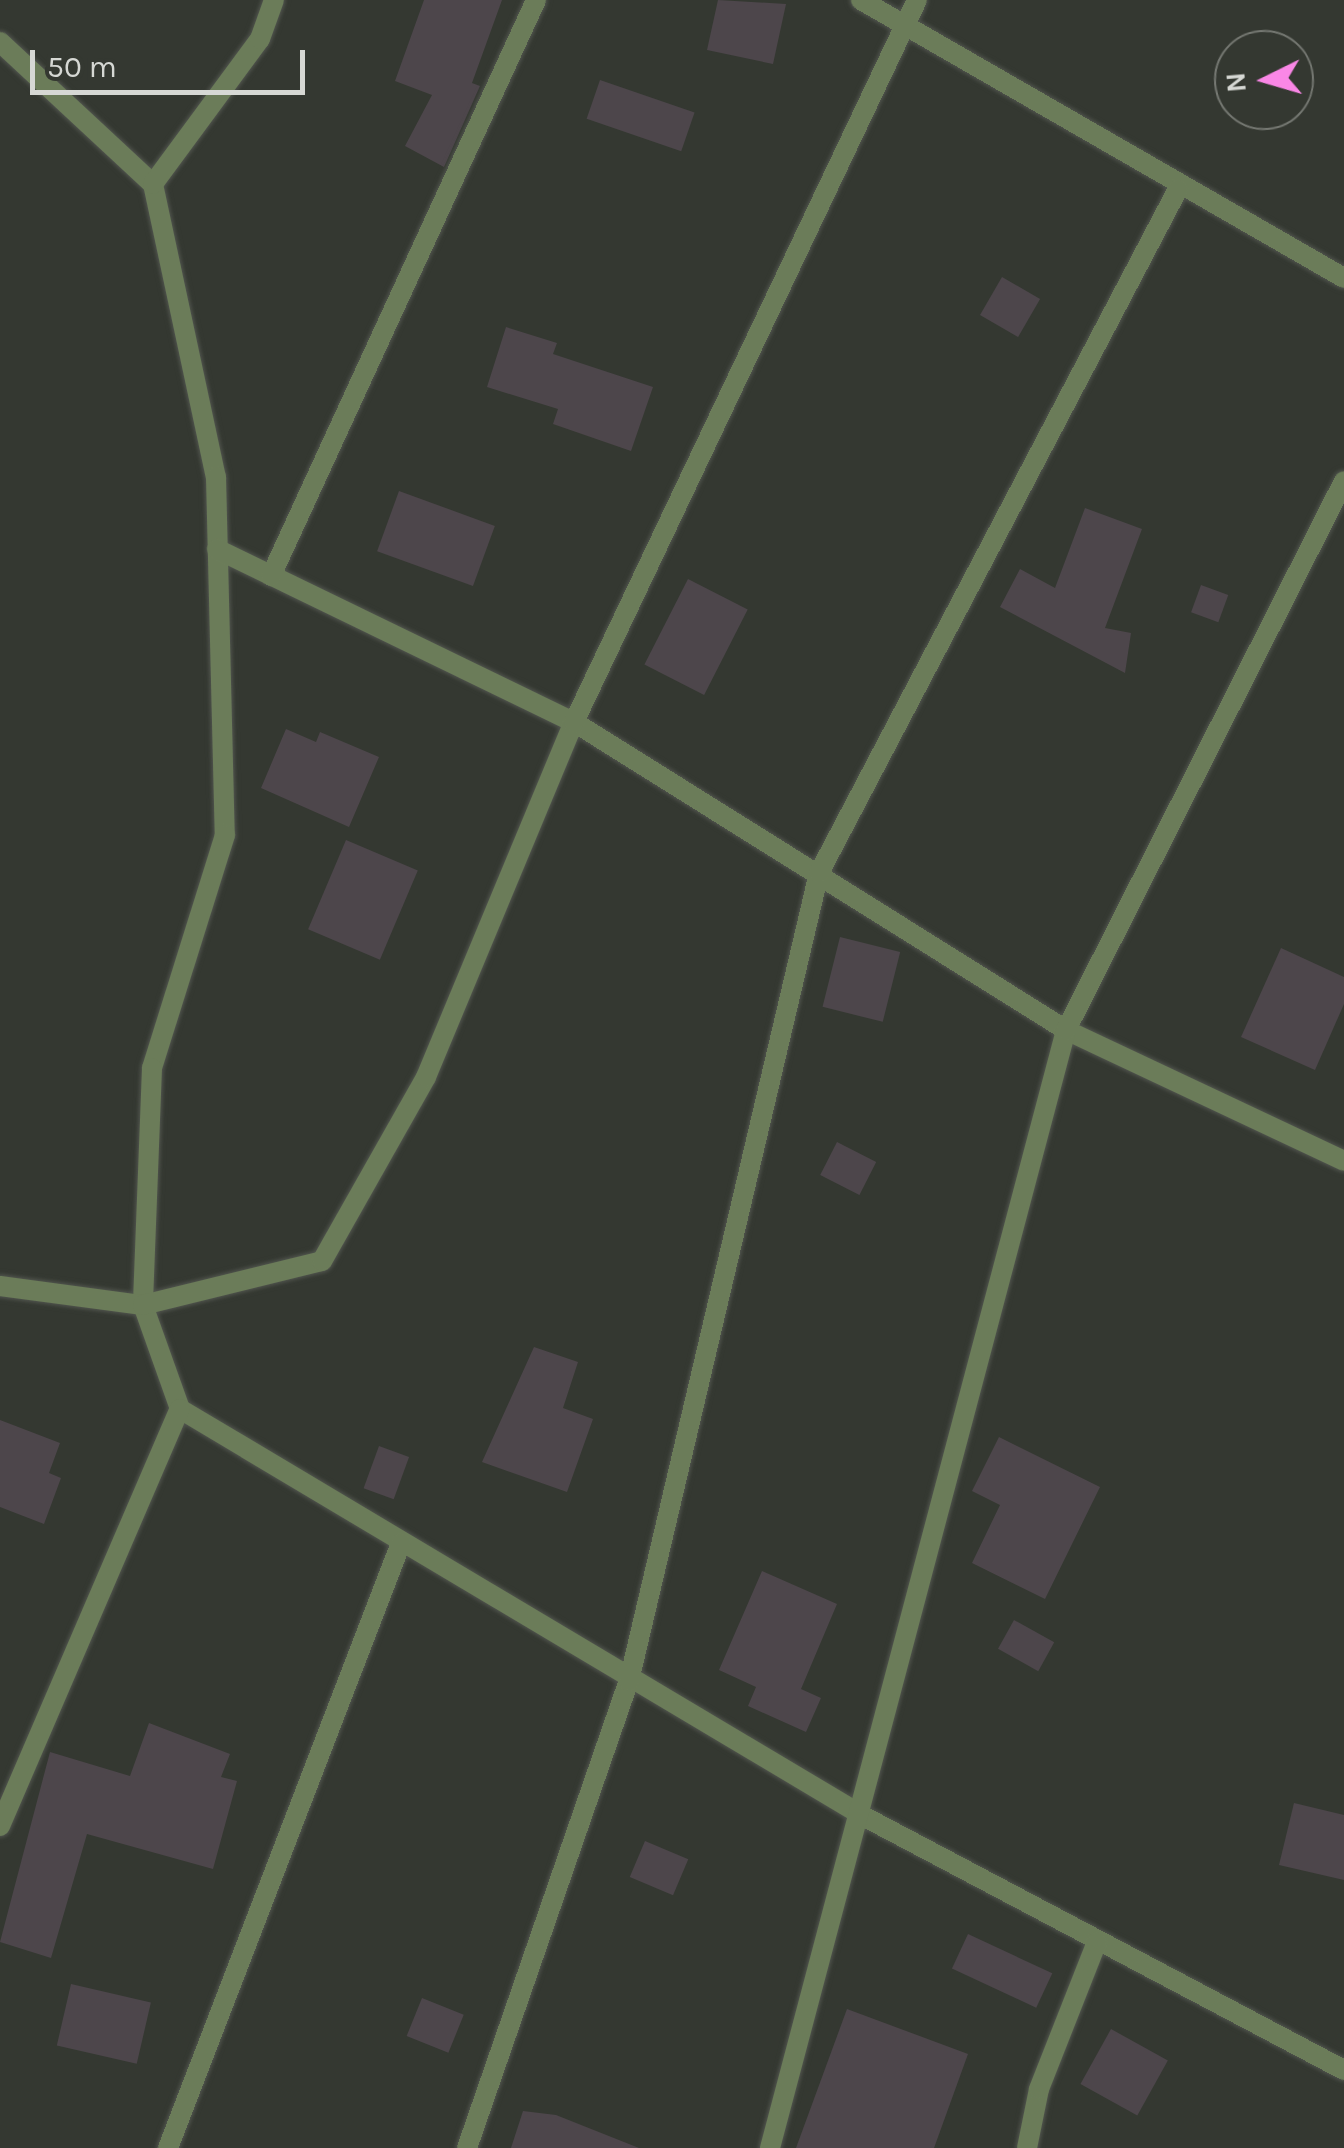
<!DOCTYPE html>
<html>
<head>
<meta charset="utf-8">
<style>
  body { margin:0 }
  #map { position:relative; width:1344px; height:2148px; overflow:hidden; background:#343831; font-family:Karla,sans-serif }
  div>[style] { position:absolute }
  .building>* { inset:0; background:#4d464b; transform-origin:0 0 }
  .roads { filter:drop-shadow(0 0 2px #51554e) drop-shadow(0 0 2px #51554e) }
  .street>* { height:20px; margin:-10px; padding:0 10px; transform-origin:10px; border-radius:10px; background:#6b7c59 }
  span { translate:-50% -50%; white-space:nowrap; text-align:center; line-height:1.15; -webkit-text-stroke:10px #343831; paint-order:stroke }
  .north { position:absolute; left:1214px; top:30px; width:100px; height:100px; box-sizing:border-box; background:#343831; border:2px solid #757872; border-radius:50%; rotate:265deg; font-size:28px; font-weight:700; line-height:40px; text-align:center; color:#d6d8d4 }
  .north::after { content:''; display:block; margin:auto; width:35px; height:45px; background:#fa87e6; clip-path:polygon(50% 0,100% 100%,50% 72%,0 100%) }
  .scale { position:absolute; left:30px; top:50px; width:275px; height:45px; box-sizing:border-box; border:5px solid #d6d8d4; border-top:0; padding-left:12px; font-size:30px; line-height:35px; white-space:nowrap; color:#d6d8d4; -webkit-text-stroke:8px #343831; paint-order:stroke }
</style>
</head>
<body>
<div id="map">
  <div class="building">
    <div style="clip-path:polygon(424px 0,502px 0,472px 83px,480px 86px,444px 167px,405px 146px,432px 95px,395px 81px)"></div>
    <div style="clip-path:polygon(718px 0,786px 4px,773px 64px,707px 50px)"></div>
    <div style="left:600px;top:80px;width:100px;height:41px;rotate:19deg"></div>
    <div style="left:1002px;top:277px;width:44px;height:44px;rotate:30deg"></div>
    <div style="clip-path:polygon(506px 327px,557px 343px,553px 354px,653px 387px,631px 451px,553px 424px,558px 409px,487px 387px)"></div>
    <div style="left:399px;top:491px;width:102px;height:64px;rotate:20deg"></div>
    <div style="clip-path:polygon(1085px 508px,1142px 529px,1105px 628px,1131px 633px,1125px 673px,1000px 607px,1020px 569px,1055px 588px)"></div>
    <div style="left:688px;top:579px;width:67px;height:96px;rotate:27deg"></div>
    <div style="left:1201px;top:585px;width:29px;height:29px;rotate:20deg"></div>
    <div style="clip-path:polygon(286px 729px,316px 742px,320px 732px,379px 757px,349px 827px,261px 788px)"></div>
    <div style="left:346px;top:840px;width:78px;height:97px;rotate:23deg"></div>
    <div style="left:840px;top:937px;width:62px;height:72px;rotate:14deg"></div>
    <div style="clip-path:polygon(1281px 948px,1344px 977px,1344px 1004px,1315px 1070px,1241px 1037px)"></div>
    <div style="left:837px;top:1142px;width:44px;height:37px;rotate:27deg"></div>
    <div style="clip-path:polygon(534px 1347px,578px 1362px,563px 1408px,593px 1419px,567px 1492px,482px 1462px)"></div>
    <div style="clip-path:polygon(0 1420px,60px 1443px,49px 1473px,61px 1478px,44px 1524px,0 1507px)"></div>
    <div style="clip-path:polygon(999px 1437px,1100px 1487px,1045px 1599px,972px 1563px,1000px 1505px,972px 1491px)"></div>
    <div style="left:379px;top:1446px;width:32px;height:45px;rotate:20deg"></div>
    <div style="clip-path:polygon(762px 1571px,837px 1604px,801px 1689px,821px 1698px,806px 1732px,748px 1706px,756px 1687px,719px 1670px)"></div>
    <div style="left:1014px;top:1620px;width:46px;height:33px;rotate:29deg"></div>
    <div style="clip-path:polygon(149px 1723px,230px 1754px,221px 1777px,237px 1781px,213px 1869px,87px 1834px,51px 1958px,0 1942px,50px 1752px,130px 1776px)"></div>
    <div style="clip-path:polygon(1294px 1803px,1344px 1815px,1344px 1880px,1279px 1865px)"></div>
    <div style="left:645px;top:1841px;width:47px;height:39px;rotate:23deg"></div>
    <div style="left:968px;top:1934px;width:93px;height:38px;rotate:25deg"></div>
    <div style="left:71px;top:1984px;width:82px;height:63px;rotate:13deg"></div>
    <div style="left:422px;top:1998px;width:45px;height:41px;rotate:22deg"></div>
    <div style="clip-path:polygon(847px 2009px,968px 2054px,934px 2148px,796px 2148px)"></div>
    <div style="left:1111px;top:2029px;width:65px;height:63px;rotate:29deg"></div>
    <div style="clip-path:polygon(523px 2111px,556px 2115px,639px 2148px,511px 2148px)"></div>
  </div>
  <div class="roads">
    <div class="street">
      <div style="left:861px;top:0;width:557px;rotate:29.92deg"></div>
      <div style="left:0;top:42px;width:209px;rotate:42.9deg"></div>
      <div style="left:153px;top:184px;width:300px;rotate:77.9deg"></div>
      <div style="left:216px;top:477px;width:358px;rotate:88.6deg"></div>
      <div style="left:225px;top:835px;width:244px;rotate:107.4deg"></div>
      <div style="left:152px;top:1068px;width:237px;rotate:92.2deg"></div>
      <div style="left:143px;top:1305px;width:110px;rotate:70.4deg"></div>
      <div style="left:180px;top:1409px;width:795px;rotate:30.79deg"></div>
      <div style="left:863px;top:1816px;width:544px;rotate:27.84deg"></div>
      <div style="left:153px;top:184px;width:180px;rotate:-53.6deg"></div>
      <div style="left:260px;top:39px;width:41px;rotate:-70.3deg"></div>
      <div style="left:217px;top:549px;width:397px;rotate:25.9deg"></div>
      <div style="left:574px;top:722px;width:580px;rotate:32.05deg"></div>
      <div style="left:1066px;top:1030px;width:307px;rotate:25.2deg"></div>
      <div style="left:271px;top:576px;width:634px;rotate:-65.29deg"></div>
      <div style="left:0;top:1286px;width:144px;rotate:7.6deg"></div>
      <div style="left:143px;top:1305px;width:184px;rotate:-13.8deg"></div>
      <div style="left:322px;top:1261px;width:211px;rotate:-60.5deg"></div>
      <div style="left:426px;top:1077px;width:385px;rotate:-67.4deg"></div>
      <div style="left:574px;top:722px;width:799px;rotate:-64.59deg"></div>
      <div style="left:0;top:1826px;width:454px;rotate:-66.7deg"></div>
      <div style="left:168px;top:2148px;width:648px;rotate:-68.94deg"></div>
      <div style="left:467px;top:2148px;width:494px;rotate:-70.9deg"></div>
      <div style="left:629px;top:1681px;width:830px;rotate:-76.77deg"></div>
      <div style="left:819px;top:873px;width:772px;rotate:-62.31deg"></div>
      <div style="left:770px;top:2148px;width:1157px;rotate:-75.17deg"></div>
      <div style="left:1066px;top:1030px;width:615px;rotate:-63.14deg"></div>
      <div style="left:1027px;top:2148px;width:60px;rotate:-78.5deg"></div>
      <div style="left:1039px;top:2089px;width:158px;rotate:-68.5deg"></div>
    </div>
  </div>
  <div class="north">N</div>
  <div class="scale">50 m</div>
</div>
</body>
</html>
